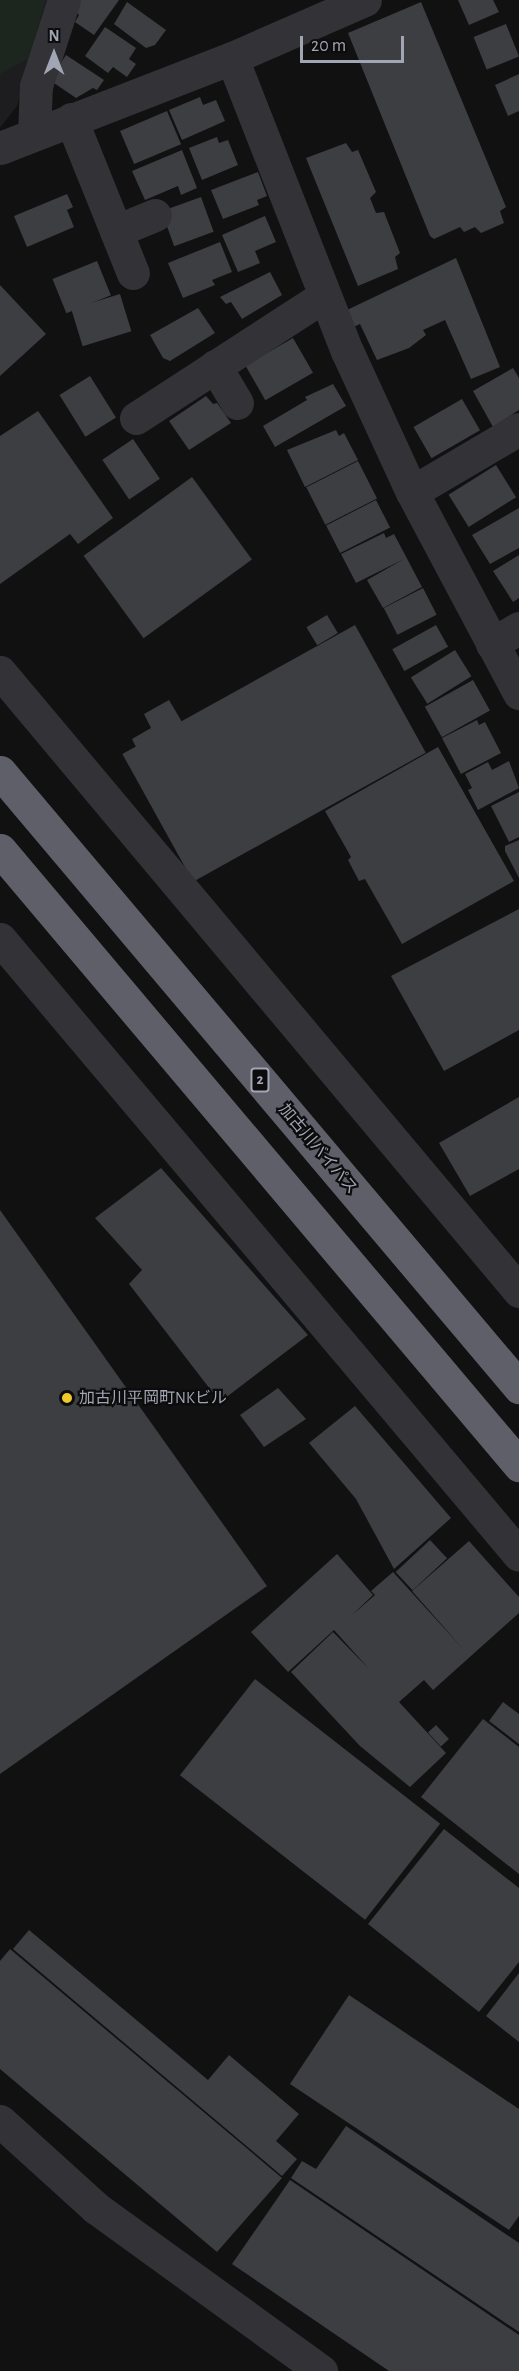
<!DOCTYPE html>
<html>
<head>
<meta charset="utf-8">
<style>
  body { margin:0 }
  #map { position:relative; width:519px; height:2371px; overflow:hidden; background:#111112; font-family:"Alegreya Sans","Noto Sans JP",sans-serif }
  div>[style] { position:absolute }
  .built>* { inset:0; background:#1d1d1f }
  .green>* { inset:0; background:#1d251f }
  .building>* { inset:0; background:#3d3e42; transform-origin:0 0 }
  .minor>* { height:33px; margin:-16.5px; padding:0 16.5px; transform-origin:16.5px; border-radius:16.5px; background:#323237 }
  .highway>* { height:33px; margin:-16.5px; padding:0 16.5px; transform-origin:16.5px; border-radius:16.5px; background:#5e5f68 }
  .dots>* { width:16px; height:16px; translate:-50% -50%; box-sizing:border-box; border:3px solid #0c0c0d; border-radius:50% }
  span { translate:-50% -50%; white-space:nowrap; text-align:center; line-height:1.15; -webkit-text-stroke:4.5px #0c0c0d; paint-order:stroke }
  .shield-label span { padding:2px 4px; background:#0c0c0d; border:2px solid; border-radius:4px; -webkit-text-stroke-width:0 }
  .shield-label { font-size:15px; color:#a2a5b3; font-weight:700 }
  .street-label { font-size:16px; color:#a2a5b3 }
  .poi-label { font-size:16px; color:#a2a5b3 }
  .left { translate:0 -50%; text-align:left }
  .north { position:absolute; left:24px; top:24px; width:60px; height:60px; -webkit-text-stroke:4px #0c0c0d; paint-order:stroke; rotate:0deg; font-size:16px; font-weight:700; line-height:24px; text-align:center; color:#a2a5b3 }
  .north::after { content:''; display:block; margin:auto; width:21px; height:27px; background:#a2a5b3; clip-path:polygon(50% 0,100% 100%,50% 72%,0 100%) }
  .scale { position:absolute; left:300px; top:36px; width:104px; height:27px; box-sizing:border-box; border:3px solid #a2a5b3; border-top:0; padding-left:8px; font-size:18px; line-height:21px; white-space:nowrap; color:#a2a5b3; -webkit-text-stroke:4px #0c0c0d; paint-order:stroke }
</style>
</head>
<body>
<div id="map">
  <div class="built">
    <div style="clip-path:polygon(0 0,49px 0,17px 106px,0 128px)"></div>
  </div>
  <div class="green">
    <div style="clip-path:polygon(0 0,46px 0,28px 59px,0 74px)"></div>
  </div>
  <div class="building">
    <div style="clip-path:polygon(78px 0,119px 0,94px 35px,75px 22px,79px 15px,75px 11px)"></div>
    <div style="clip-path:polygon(458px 0,493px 0,499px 12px,469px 25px)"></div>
    <div style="clip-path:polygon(127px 2px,166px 30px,155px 45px,146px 48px,114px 24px)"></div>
    <div style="clip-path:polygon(421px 2px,506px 207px,500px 211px,504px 223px,481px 233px,475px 227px,464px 232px,460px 227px,434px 239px,430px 236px,348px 33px)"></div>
    <div style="left:506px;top:24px;width:35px;height:35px;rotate:68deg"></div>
    <div style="clip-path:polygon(105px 27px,136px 48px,129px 59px,136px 64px,127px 77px,113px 67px,108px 73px,85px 56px)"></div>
    <div style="clip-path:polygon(66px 55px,104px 80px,97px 90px,93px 88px,76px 98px,54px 83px,53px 75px)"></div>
    <div style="clip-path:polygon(519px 74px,519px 111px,508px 116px,495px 85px)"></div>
    <div style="clip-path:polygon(200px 97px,203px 105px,216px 100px,225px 121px,182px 140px,169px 110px)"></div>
    <div style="left:167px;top:111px;width:36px;height:51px;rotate:67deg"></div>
    <div style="clip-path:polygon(217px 137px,219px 143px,228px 140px,238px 165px,202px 180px,189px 148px)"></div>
    <div style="clip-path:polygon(346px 143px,352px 152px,358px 150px,376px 192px,370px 198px,376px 213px,384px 212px,400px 253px,395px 257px,398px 269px,358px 286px,306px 158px)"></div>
    <div style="clip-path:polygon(182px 150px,197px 188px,181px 195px,178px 186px,145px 200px,132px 171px)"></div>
    <div style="clip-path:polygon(258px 172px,267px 196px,257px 200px,259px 205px,223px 219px,211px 190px)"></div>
    <div style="clip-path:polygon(67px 194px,73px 207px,67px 210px,74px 227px,27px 247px,14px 216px)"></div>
    <div style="left:201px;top:197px;width:37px;height:42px;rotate:70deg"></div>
    <div style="clip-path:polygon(265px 216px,276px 242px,255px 251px,260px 263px,238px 272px,222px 235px)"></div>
    <div style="clip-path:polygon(220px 242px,232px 272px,212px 280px,215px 285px,183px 298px,168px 263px)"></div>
    <div style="clip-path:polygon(456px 258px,500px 367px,471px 379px,445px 320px,423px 330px,426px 335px,409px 348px,377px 360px,360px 324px,351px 328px,347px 310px)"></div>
    <div style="left:97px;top:261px;width:37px;height:48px;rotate:68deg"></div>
    <div style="clip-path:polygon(270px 272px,282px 295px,242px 319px,231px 302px,226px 304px,220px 297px)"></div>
    <div style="clip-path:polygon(0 285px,46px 334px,0 376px)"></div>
    <div style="left:120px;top:294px;width:39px;height:51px;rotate:73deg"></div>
    <div style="clip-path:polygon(198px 308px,215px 333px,170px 361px,163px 358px,150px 335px)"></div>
    <div style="left:293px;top:338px;width:40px;height:55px;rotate:60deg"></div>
    <div style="clip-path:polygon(513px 368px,519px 378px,519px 410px,493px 427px,473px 391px)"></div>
    <div style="left:90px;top:376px;width:49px;height:36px;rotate:58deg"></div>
    <div style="clip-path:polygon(333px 384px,346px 406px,275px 447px,263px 426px,307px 400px,305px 397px)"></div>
    <div style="clip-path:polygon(206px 396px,213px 404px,217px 403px,231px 423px,189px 450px,169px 421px)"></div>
    <div style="left:462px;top:399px;width:36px;height:56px;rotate:60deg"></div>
    <div style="clip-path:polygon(38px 411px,113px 518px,78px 544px,70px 534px,0 584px,0 436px)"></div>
    <div style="clip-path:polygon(336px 430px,339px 436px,344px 433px,358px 460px,305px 487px,287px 450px)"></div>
    <div style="left:133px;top:439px;width:48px;height:37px;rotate:56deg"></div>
    <div style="left:358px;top:461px;width:42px;height:58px;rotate:63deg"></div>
    <div style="left:496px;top:465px;width:38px;height:56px;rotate:58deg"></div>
    <div style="left:192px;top:477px;width:102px;height:134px;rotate:54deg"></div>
    <div style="left:376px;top:500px;width:31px;height:56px;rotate:63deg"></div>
    <div style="clip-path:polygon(519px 508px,519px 548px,490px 564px,472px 535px)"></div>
    <div style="clip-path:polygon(384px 533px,386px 538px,394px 534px,422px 587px,383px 608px,367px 580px,404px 559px,356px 583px,341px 554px)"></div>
    <div style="clip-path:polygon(519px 555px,519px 598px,513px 602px,493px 571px)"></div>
    <div style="left:423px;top:588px;width:30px;height:44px;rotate:63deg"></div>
    <div style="left:327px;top:615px;width:21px;height:24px;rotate:59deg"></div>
    <div style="left:355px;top:625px;width:146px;height:266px;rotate:61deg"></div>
    <div style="left:436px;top:625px;width:25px;height:50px;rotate:61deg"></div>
    <div style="left:455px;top:650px;width:31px;height:52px;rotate:58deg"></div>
    <div style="left:473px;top:680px;width:35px;height:55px;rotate:61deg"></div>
    <div style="clip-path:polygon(169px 700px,182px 722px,136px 747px,132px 739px,151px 728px,144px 714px)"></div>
    <div style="clip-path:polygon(477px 720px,479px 725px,485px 722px,501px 753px,461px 774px,442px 738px)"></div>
    <div style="clip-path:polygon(438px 747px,514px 881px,402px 944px,365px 879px,359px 881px,348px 860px,351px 857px,325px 811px)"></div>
    <div style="clip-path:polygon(509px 761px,519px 788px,478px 810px,468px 790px,472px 788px,465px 774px,488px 762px,492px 770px)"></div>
    <div style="clip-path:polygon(519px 792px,519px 837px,509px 842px,491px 806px)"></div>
    <div style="clip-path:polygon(519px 840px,519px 878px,505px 851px,505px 846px)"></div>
    <div style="clip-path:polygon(519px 909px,519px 1030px,444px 1071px,391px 976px)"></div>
    <div style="clip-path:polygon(519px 1097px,519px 1169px,470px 1196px,439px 1143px)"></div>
    <div style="clip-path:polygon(161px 1168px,308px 1335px,220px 1402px,129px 1284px,142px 1270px,95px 1218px)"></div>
    <div style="clip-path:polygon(0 1210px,267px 1586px,0 1774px)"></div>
    <div style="clip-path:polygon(278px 1388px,306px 1419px,264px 1447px,240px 1415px)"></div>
    <div style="clip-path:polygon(355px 1406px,451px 1518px,394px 1569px,356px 1499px,309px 1443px)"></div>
    <div style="left:430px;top:1540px;width:25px;height:47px;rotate:47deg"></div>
    <div style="clip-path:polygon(469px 1541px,519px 1597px,519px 1613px,433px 1690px,424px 1680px,399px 1702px,446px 1753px,410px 1787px,360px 1746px,291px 1672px,333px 1632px,370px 1670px,334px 1630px,288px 1672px,251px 1632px,337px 1554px,373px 1595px,351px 1616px,375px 1595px,371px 1591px,393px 1572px,464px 1650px,412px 1591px)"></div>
    <div style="left:255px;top:1679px;width:235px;height:122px;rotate:38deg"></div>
    <div style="clip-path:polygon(503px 1702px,519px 1714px,519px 1744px,489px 1721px)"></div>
    <div style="clip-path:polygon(483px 1719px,519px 1747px,519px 1874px,421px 1797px)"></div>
    <div style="left:436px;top:1725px;width:19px;height:11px;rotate:47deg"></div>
    <div style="clip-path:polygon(444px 1829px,519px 1888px,519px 1962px,479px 2012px,368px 1924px)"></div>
    <div style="clip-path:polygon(29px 1930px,208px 2080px,229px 2055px,299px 2114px,276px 2141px,297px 2159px,282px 2176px,13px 1949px)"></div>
    <div style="clip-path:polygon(10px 1949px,282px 2178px,217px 2252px,0 2069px,0 1961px)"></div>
    <div style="clip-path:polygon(519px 1973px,519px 2042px,486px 2016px)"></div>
    <div style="clip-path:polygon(349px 1995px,519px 2109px,519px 2216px,509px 2230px,290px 2084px)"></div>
    <div style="clip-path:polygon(346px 2126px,519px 2243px,519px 2332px,291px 2178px,302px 2161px,316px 2169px)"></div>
    <div style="clip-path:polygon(290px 2180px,519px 2335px,519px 2371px,389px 2371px,232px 2264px)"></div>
  </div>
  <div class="minor">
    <div style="left:232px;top:58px;width:315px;rotate:68.6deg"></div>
    <div style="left:347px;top:351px;width:155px;rotate:65.3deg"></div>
    <div style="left:412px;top:492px;width:228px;rotate:62deg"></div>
    <div style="left:71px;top:119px;width:166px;rotate:68.1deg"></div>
    <div style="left:34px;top:133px;width:47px;rotate:-87.6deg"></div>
    <div style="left:36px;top:86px;width:90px;rotate:-72deg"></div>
    <div style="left:0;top:148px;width:249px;rotate:-21.2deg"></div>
    <div style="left:232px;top:58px;width:145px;rotate:-23.6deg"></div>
    <div style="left:116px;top:231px;width:42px;rotate:-22.3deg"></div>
    <div style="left:215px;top:366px;width:43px;rotate:59.3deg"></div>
    <div style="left:136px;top:418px;width:224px;rotate:-33deg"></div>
    <div style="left:412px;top:492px;width:124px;rotate:-30.5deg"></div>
    <div style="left:492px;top:644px;width:31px;rotate:-31deg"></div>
    <div style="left:0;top:672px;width:808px;rotate:50.02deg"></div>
    <div style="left:0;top:939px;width:805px;rotate:49.88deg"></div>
    <div style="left:0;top:2121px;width:130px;rotate:42.2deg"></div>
    <div style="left:96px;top:2208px;width:278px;rotate:35.9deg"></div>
  </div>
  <div class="highway">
    <div style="left:0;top:772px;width:805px;rotate:49.84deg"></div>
    <div style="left:0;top:850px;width:805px;rotate:49.84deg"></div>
  </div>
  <div class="dots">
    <div style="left:67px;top:1398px;background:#eec82c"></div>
  </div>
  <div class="shield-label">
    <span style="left:260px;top:1080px">2</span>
  </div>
  <div class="street-label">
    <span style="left:318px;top:1149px;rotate:50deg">加古川バイパス</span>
  </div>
  <div class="poi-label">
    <span class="left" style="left:79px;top:1398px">加古川平岡町NKビル</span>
  </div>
  <div class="north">N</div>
  <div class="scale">20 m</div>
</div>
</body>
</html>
